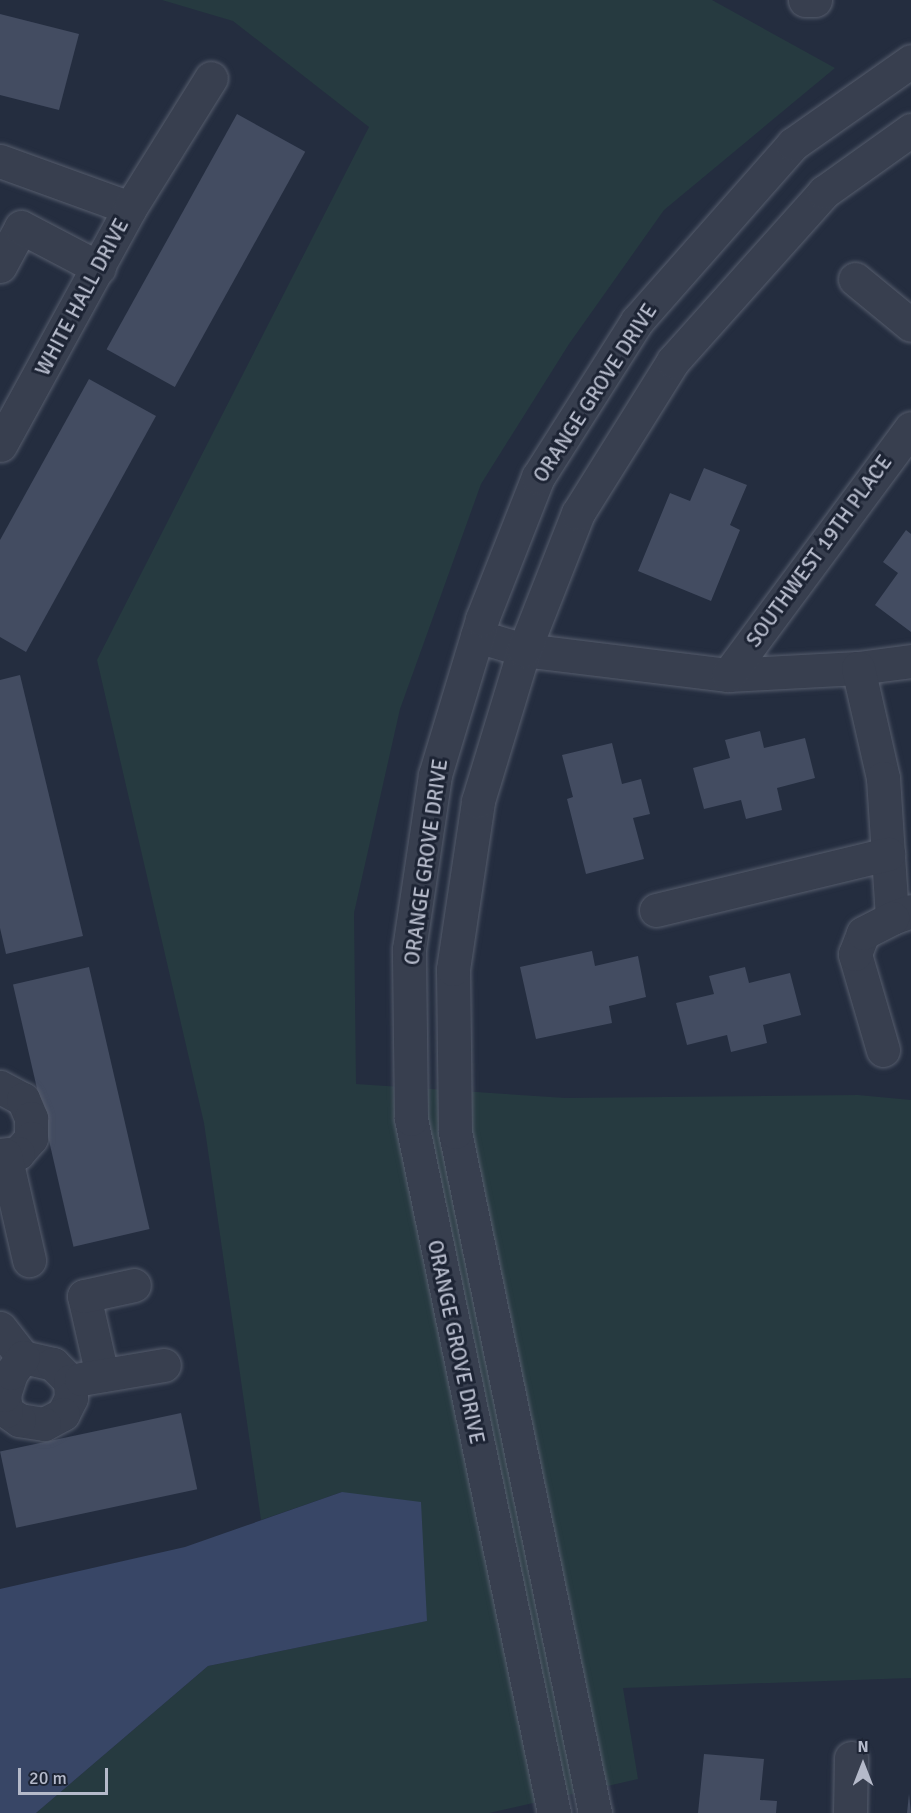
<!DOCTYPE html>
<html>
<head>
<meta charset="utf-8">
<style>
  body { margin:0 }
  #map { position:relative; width:911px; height:1813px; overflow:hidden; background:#242d3f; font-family:Signika,sans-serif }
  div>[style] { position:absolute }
  .green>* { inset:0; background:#263a40 }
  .water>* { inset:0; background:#384666 }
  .building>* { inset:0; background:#434c61; transform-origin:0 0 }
  .roads { filter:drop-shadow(0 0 2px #565d6d) drop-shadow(0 0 2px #565d6d) }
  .minor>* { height:33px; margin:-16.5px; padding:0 16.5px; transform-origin:16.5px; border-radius:16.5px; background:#383f4f }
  span { translate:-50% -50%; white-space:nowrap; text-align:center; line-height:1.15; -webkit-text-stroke:6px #1d2434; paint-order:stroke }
  .street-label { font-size:21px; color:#b5baca }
  .north { position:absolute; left:833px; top:1735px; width:60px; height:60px; -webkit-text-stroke:4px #1d2434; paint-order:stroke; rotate:0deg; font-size:16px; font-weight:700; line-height:24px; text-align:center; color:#b5baca }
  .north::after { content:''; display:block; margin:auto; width:21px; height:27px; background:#b5baca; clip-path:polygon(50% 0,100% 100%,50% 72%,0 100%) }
  .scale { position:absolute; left:18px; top:1768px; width:90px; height:27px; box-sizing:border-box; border:3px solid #b5baca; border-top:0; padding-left:8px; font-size:18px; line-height:21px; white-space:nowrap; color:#b5baca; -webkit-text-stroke:4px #1d2434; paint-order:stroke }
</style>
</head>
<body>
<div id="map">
  <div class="green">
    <div style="clip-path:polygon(162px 0,712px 0,835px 68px,664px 210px,569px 344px,481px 484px,400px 709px,354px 913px,356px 1084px,566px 1098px,858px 1095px,911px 1100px,911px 1678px,623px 1688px,638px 1779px,489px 1813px,36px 1813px,208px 1666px,426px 1621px,342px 1492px,261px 1520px,204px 1123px,97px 660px,369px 127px,233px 21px)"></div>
  </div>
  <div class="water">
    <div style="clip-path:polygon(342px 1492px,421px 1502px,427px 1621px,208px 1666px,36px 1813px,0 1813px,0 1589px,185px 1547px)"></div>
  </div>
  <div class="building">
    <div style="clip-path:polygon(0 14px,79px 34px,59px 110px,0 95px)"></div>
    <div style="left:237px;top:114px;width:78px;height:269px;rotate:29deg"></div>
    <div style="clip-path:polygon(89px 379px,156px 416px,26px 652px,0 637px,0 540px)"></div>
    <div style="clip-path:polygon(704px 468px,747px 485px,730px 525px,740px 530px,711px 601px,638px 571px,670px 493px,690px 501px)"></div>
    <div style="clip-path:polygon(906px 530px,911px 534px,911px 632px,875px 605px,898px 573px,883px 562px)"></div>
    <div style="clip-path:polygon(20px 675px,83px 936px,6px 954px,0 928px,0 680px)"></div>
    <div style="clip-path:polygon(760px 731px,764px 748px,805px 738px,815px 778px,777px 788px,782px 810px,746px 819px,741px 800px,704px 809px,693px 768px,730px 758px,725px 740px)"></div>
    <div style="clip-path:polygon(612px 743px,622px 784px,641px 779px,650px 814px,633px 818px,644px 859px,586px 874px,567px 799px,573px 797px,562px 755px)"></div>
    <div style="clip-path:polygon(592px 951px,595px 966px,638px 956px,646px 997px,609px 1006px,612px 1023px,536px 1039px,520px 967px)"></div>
    <div style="left:89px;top:967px;width:269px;height:78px;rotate:77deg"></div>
    <div style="clip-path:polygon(745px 967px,749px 983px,790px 973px,801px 1015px,763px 1025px,767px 1043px,731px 1052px,727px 1035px,687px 1045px,676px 1003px,714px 994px,709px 976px)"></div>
    <div style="left:181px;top:1413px;width:78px;height:185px;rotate:78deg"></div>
    <div style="clip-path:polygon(704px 1754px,764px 1759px,760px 1800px,777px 1801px,776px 1813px,698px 1813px)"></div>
    <div style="clip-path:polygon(909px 1794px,911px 1813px,907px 1813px)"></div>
  </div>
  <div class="roads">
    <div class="minor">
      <div style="left:805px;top:0;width:10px"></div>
      <div style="left:0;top:161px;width:138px;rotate:19.9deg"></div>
      <div style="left:130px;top:208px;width:270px;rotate:118.7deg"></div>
      <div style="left:130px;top:208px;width:153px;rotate:-58.1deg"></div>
      <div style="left:0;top:266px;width:44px;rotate:-61.7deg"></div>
      <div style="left:21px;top:227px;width:88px;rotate:27.7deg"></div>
      <div style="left:855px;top:279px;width:72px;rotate:39.4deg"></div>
      <div style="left:477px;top:636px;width:49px;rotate:16.6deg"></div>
      <div style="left:524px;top:650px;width:206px;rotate:7deg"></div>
      <div style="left:728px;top:675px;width:130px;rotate:-3.1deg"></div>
      <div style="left:858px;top:668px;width:53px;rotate:-7.5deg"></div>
      <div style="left:858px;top:668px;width:113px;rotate:77.2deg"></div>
      <div style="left:883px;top:778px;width:140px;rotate:86.3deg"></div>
      <div style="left:892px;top:918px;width:20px;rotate:-20deg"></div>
      <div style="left:728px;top:675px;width:307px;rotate:-53.5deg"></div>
      <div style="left:656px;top:910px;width:239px;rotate:-13.6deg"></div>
      <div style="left:883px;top:1050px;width:100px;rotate:-106.3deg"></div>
      <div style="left:855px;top:954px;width:22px;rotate:-69deg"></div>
      <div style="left:863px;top:933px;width:33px;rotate:-27deg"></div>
      <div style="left:0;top:1087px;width:26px;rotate:28deg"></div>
      <div style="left:23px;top:1099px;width:21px;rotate:67deg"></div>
      <div style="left:31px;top:1118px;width:20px;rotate:90deg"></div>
      <div style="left:31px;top:1138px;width:20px;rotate:131deg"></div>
      <div style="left:18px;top:1153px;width:18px;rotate:174deg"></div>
      <div style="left:5px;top:1155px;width:108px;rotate:77.1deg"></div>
      <div style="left:0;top:1328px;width:37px;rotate:52deg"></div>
      <div style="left:23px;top:1357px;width:31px;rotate:13deg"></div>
      <div style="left:53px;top:1364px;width:24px;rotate:45deg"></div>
      <div style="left:70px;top:1381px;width:17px;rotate:87deg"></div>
      <div style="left:71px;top:1398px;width:18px;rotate:117deg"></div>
      <div style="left:63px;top:1414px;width:21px;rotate:152deg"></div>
      <div style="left:44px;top:1424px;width:25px;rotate:-171deg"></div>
      <div style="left:19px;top:1420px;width:16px;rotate:-145deg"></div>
      <div style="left:6px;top:1411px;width:16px;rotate:-97deg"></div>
      <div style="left:4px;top:1395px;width:23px;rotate:-72deg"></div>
      <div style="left:11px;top:1373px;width:20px;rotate:-53deg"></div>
      <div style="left:102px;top:1375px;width:81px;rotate:-102.8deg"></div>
      <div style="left:84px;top:1296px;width:51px;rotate:-12.4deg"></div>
      <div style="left:81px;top:1379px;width:84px;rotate:-9.6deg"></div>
      <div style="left:554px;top:1813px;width:709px;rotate:-101.64deg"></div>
      <div style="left:411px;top:1119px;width:170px;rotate:-90.7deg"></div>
      <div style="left:409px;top:949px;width:176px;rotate:-81.5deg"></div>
      <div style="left:435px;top:775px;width:163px;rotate:-73.2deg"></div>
      <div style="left:482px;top:619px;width:153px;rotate:-68.5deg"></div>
      <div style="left:538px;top:477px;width:185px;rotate:-57.6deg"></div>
      <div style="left:637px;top:321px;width:236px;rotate:-48.6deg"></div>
      <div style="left:793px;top:144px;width:144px;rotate:-35.1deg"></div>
      <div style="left:595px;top:1813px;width:695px;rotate:-101.62deg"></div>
      <div style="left:455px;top:1132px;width:163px;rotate:-90.7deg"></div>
      <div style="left:453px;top:969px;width:170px;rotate:-81.5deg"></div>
      <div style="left:478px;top:801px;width:158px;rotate:-73.1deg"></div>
      <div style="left:524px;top:650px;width:147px;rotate:-68.5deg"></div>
      <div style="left:578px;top:513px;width:179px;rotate:-58deg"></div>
      <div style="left:673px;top:361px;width:227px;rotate:-48.2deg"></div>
      <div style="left:824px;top:192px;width:107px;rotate:-35.5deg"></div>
      <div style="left:850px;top:1813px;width:55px;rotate:-89deg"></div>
    </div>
  </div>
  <div class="street-label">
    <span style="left:82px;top:297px;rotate:-62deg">WHITE HALL DRIVE</span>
    <span style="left:595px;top:393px;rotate:-57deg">ORANGE GROVE DRIVE</span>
    <span style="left:819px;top:551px;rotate:-54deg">SOUTHWEST 19TH PLACE</span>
    <span style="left:426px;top:862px;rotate:-82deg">ORANGE GROVE DRIVE</span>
    <span style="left:456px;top:1342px;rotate:78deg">ORANGE GROVE DRIVE</span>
  </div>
  <div class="north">N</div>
  <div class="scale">20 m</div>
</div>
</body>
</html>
